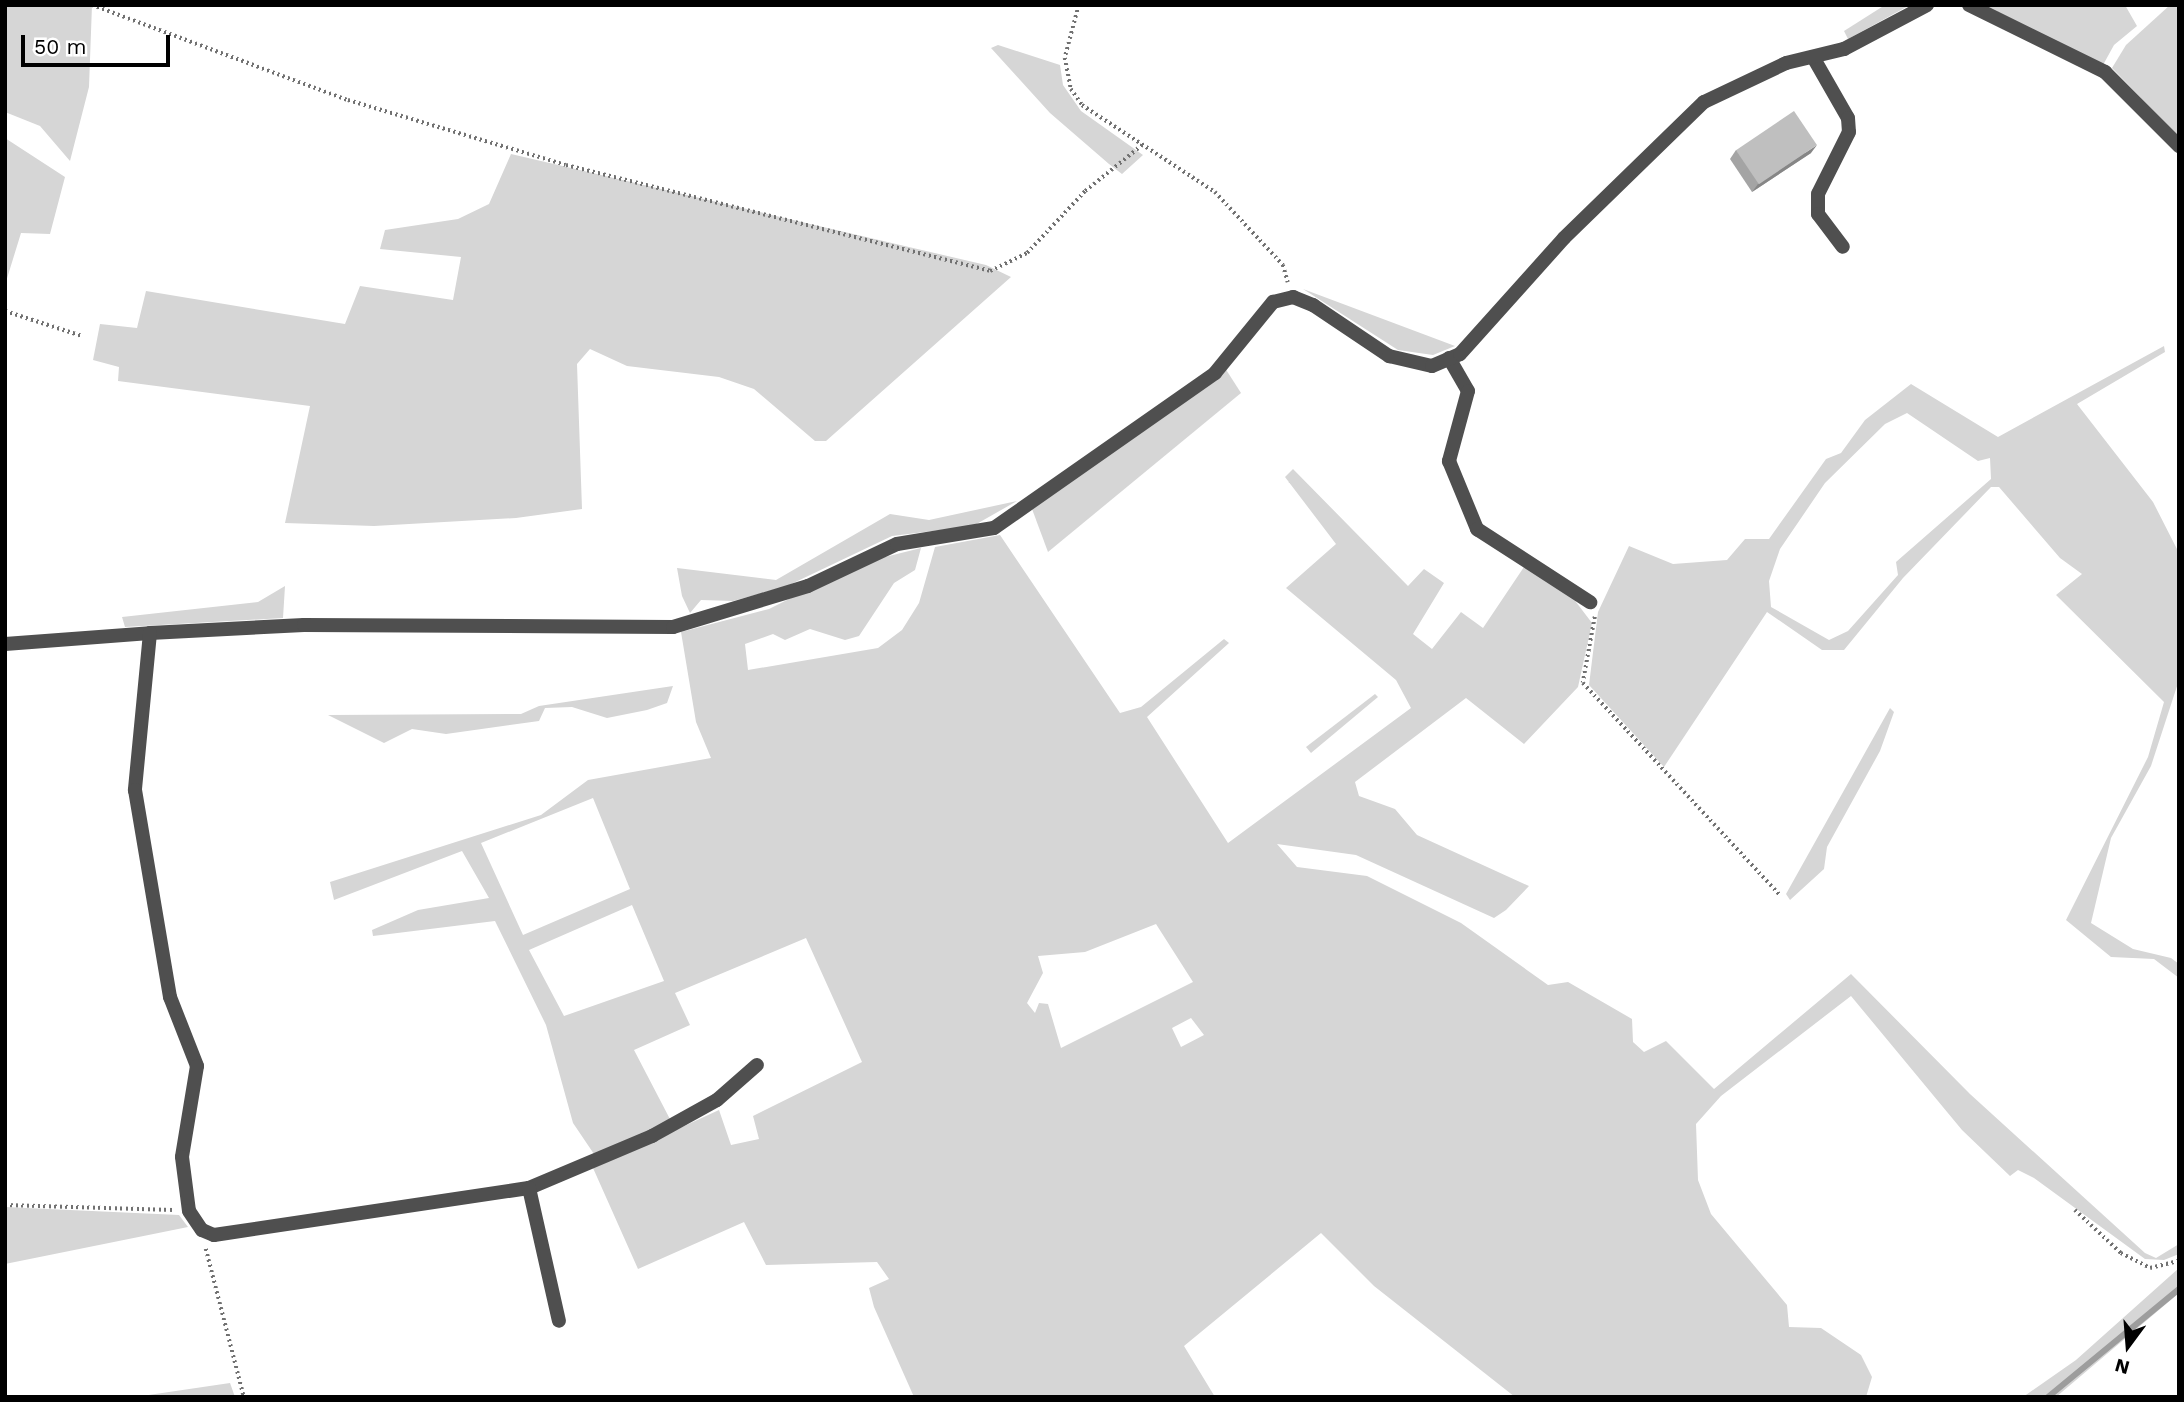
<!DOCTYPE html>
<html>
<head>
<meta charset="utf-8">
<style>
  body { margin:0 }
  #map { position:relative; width:2184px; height:1402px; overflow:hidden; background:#fff; font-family:"Work Sans",sans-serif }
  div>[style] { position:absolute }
  .green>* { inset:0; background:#d6d6d6 }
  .stream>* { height:6px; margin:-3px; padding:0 3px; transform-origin:3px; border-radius:3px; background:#9d9d9d }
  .path>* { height:3.5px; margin-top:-1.75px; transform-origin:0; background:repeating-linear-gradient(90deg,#717171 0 2px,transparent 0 5.5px) }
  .minor>* { height:14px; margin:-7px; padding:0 7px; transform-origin:7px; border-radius:7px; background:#4f4f4f }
  .wall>* { inset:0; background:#a4a4a4 }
  .shaded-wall>* { inset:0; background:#868686 }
  .building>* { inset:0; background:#bfbfbf; transform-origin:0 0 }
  span { translate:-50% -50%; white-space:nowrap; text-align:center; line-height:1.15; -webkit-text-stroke:6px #fff; paint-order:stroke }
  .frame { position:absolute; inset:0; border:7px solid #000; pointer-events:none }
  .north { position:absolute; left:2093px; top:1311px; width:70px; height:70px; -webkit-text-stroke:5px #fff; paint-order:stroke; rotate:196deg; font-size:19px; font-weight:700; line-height:28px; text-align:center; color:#000 }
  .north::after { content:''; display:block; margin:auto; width:24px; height:32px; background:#000; clip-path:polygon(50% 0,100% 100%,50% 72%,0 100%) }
  .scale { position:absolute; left:21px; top:35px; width:149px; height:32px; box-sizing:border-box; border:4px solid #000; border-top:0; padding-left:9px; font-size:21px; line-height:24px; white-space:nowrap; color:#000; -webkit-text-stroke:5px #fff; paint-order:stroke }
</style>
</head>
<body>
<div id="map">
  <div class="green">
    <div style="clip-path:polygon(5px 5px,92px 5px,89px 87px,70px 161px,40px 126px,5px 112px)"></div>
    <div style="clip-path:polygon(1885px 5px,1910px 5px,1848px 39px,1844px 31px)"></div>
    <div style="clip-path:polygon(1980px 5px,2125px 5px,2137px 26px,2114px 45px,2103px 65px)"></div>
    <div style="clip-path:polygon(2170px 5px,2179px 5px,2179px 137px,2112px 68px,2126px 45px)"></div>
    <div style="clip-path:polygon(998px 45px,1060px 65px,1063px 85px,1081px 111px,1143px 155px,1122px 174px,1109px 164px,1050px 113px,991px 48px)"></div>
    <div style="clip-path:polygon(5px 138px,65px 177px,50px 234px,21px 233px,5px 285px)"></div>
    <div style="clip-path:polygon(511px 154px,986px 265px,1011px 277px,826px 441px,815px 441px,754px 389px,719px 377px,627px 366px,590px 349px,577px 364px,582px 509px,516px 518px,374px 526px,285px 523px,310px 406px,118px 381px,119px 367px,93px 360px,100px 324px,137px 328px,146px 291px,345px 324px,360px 286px,453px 300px,461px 257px,380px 249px,385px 230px,458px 219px,489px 204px)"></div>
    <div style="clip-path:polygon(1303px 289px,1455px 346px,1433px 355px,1398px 350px)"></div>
    <div style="clip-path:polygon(evenodd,2164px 346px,2165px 352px,2077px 404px,2153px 502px,2179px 553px,2179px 680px,2151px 766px,2111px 838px,2091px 923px,2133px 949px,2171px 958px,2179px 964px,2179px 978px,2154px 959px,2111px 957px,2066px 920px,2148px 757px,2164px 702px,2056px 595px,2082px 574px,2060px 558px,1999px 487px,1991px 487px,1903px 578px,1844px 650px,1822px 650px,1767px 612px,1664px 767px,1589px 685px,1598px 612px,1629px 546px,1673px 564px,1727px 560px,1745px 539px,1769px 539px,1826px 459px,1841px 453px,1865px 420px,1911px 384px,1998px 437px,2164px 346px,1907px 413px,1978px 461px,1990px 458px,1991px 479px,1896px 562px,1898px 575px,1848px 631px,1829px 640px,1771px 607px,1769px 581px,1780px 549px,1825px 483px,1885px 424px,1907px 413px)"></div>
    <div style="clip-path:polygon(1225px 368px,1241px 393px,1048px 552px,1032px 509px)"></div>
    <div style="clip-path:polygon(evenodd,1293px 469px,1408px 586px,1424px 569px,1444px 583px,1413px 634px,1432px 649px,1461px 612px,1483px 628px,1526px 564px,1573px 598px,1592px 623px,1578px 687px,1524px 744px,1466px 698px,1355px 782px,1359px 796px,1395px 809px,1417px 835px,1529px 886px,1506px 910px,1494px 918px,1356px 855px,1277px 844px,1297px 867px,1367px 876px,1461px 923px,1548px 985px,1568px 982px,1632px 1019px,1633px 1042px,1644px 1052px,1666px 1041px,1714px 1089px,1851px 974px,1970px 1094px,2145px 1253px,2156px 1258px,2179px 1244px,2179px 1254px,2164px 1260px,2145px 1259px,2034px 1178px,2018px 1170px,2010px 1176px,1962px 1130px,1851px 996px,1721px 1096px,1696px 1124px,1698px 1180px,1711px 1214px,1787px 1305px,1789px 1327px,1821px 1328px,1861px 1355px,1872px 1377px,1866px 1397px,1515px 1397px,1374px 1286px,1321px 1233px,1184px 1346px,1215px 1397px,914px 1397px,874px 1307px,869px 1288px,889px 1279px,877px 1262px,766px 1265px,744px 1222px,638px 1269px,593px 1168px,719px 1110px,731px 1145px,759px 1139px,753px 1116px,862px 1062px,806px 938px,675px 993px,690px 1025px,634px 1050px,672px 1123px,596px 1157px,573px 1123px,546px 1025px,495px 921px,373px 936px,372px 930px,418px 910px,489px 898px,462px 851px,334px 900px,330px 882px,541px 815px,588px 780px,711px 758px,696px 722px,681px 632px,769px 609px,861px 563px,921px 548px,915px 570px,894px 583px,859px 636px,845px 640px,810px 629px,785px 640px,773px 634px,745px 644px,748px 670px,878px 648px,902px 630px,919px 603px,935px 547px,1000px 535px,1120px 713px,1141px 707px,1224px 639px,1229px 643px,1147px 717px,1228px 843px,1411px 708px,1396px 680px,1286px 588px,1336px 544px,1285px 477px,1293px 469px,593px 798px,630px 889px,523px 935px,481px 843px,593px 798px,1293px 469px,632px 905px,664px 981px,564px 1016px,529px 950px,632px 905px,1293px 469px,1156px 924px,1193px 982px,1061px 1048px,1048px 1004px,1039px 1003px,1035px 1013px,1027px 1003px,1043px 973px,1038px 956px,1085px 952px,1156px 924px,1293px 469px,1191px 1018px,1204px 1035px,1181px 1047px,1172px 1028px,1191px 1018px)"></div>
    <div style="clip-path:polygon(1017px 501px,973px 526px,892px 536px,787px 586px,733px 601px,701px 600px,690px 613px,682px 596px,677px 568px,776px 580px,890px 514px,929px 520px)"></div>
    <div style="clip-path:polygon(285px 586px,283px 618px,125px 627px,122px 617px,258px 602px)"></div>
    <div style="clip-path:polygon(673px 686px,667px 703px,647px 710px,607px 718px,572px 707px,545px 708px,539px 721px,446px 734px,412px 729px,384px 743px,328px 715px,521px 714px,539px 706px)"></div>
    <div style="clip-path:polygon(1375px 694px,1378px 697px,1311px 753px,1306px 747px)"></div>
    <div style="clip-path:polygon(1890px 708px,1894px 712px,1880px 751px,1827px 847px,1824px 869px,1790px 900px,1786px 894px)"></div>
    <div style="clip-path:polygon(5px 1207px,179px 1215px,188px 1227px,5px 1264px)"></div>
    <div style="clip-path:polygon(2179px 1268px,2179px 1293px,2056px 1397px,2023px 1397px,2076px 1360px)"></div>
    <div style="clip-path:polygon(230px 1383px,235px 1397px,135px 1397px)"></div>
  </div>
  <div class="stream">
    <div style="left:2048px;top:1397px;width:170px;rotate:-39.5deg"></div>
  </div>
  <div class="path">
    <div style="left:92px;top:5px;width:273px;rotate:20.4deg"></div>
    <div style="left:348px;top:100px;width:227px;rotate:16.6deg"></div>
    <div style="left:566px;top:165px;width:437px;rotate:14deg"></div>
    <div style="left:990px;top:271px;width:41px;rotate:-25.9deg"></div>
    <div style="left:1027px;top:253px;width:85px;rotate:-46.9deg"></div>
    <div style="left:1085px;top:191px;width:73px;rotate:-38.9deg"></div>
    <div style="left:1079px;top:5px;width:55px;rotate:104.8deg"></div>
    <div style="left:1065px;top:58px;width:32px;rotate:79deg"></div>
    <div style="left:1071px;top:89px;width:19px;rotate:55deg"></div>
    <div style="left:1082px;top:105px;width:159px;rotate:33.2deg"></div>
    <div style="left:1215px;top:192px;width:100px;rotate:47deg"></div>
    <div style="left:1283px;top:265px;width:18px;rotate:74deg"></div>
    <div style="left:5px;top:311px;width:81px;rotate:18deg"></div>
    <div style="left:1595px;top:617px;width:67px;rotate:100.3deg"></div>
    <div style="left:1583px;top:683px;width:291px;rotate:47.1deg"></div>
    <div style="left:5px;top:1205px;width:168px;rotate:1.7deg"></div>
    <div style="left:2075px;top:1210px;width:63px;rotate:43.1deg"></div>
    <div style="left:2121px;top:1253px;width:33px;rotate:27deg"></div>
    <div style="left:2150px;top:1268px;width:30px;rotate:-14deg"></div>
    <div style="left:206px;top:1249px;width:153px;rotate:75.6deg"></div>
  </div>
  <div class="minor">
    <div style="left:1969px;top:5px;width:152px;rotate:26.2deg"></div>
    <div style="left:2105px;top:72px;width:105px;rotate:45deg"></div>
    <div style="left:1813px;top:57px;width:70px;rotate:60.2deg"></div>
    <div style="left:1848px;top:118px;width:14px;rotate:86deg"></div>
    <div style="left:1849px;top:132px;width:69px;rotate:116.6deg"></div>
    <div style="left:1818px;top:194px;width:20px;rotate:90deg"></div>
    <div style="left:1818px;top:214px;width:41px;rotate:52.9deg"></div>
    <div style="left:1449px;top:358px;width:38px;rotate:60deg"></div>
    <div style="left:1468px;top:391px;width:73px;rotate:105.2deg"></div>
    <div style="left:1449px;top:461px;width:74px;rotate:67.6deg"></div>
    <div style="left:1477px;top:529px;width:135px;rotate:32.9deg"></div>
    <div style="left:150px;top:633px;width:154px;rotate:-3deg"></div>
    <div style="left:304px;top:625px;width:369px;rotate:0.3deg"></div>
    <div style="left:673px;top:627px;width:141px;rotate:-16.9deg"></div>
    <div style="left:808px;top:586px;width:98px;rotate:-25.3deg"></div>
    <div style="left:897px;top:544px;width:98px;rotate:-9.4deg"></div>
    <div style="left:994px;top:528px;width:270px;rotate:-35deg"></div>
    <div style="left:1215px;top:373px;width:92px;rotate:-50.8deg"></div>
    <div style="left:1273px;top:302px;width:21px;rotate:-14deg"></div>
    <div style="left:1293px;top:297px;width:22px;rotate:22deg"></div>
    <div style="left:1313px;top:305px;width:92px;rotate:33.9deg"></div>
    <div style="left:1389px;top:356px;width:44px;rotate:13.1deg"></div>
    <div style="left:1432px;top:366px;width:30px;rotate:-23deg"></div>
    <div style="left:1460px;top:354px;width:156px;rotate:-48.1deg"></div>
    <div style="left:1564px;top:238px;width:195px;rotate:-44.2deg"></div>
    <div style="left:1704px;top:102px;width:91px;rotate:-25.4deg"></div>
    <div style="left:1786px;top:63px;width:60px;rotate:-13.6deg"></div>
    <div style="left:1844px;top:49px;width:94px;rotate:-27.9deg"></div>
    <div style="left:5px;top:644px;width:145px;rotate:-4.3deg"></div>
    <div style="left:150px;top:633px;width:158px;rotate:95.5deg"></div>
    <div style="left:135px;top:790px;width:210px;rotate:80.4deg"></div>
    <div style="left:170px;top:997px;width:74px;rotate:68.6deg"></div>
    <div style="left:197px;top:1066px;width:92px;rotate:99.4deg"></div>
    <div style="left:182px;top:1157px;width:54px;rotate:82.6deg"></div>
    <div style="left:189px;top:1211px;width:23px;rotate:56deg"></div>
    <div style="left:202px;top:1230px;width:13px;rotate:23deg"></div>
    <div style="left:214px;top:1235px;width:318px;rotate:-8.5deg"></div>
    <div style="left:529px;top:1188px;width:134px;rotate:-22.9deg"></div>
    <div style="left:652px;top:1136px;width:74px;rotate:-29deg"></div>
    <div style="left:717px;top:1100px;width:53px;rotate:-41.2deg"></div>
    <div style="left:529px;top:1188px;width:136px;rotate:77.3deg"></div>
  </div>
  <div class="wall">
    <div style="clip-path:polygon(1736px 150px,1811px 153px,1752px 192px,1730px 159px)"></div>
  </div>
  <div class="shaded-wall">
    <div style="clip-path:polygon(1817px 145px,1811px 153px,1752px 192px,1758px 184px)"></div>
  </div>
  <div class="building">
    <div style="left:1794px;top:111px;width:41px;height:70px;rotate:56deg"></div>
  </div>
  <div class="frame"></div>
  <div class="north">N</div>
  <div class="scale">50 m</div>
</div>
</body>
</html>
